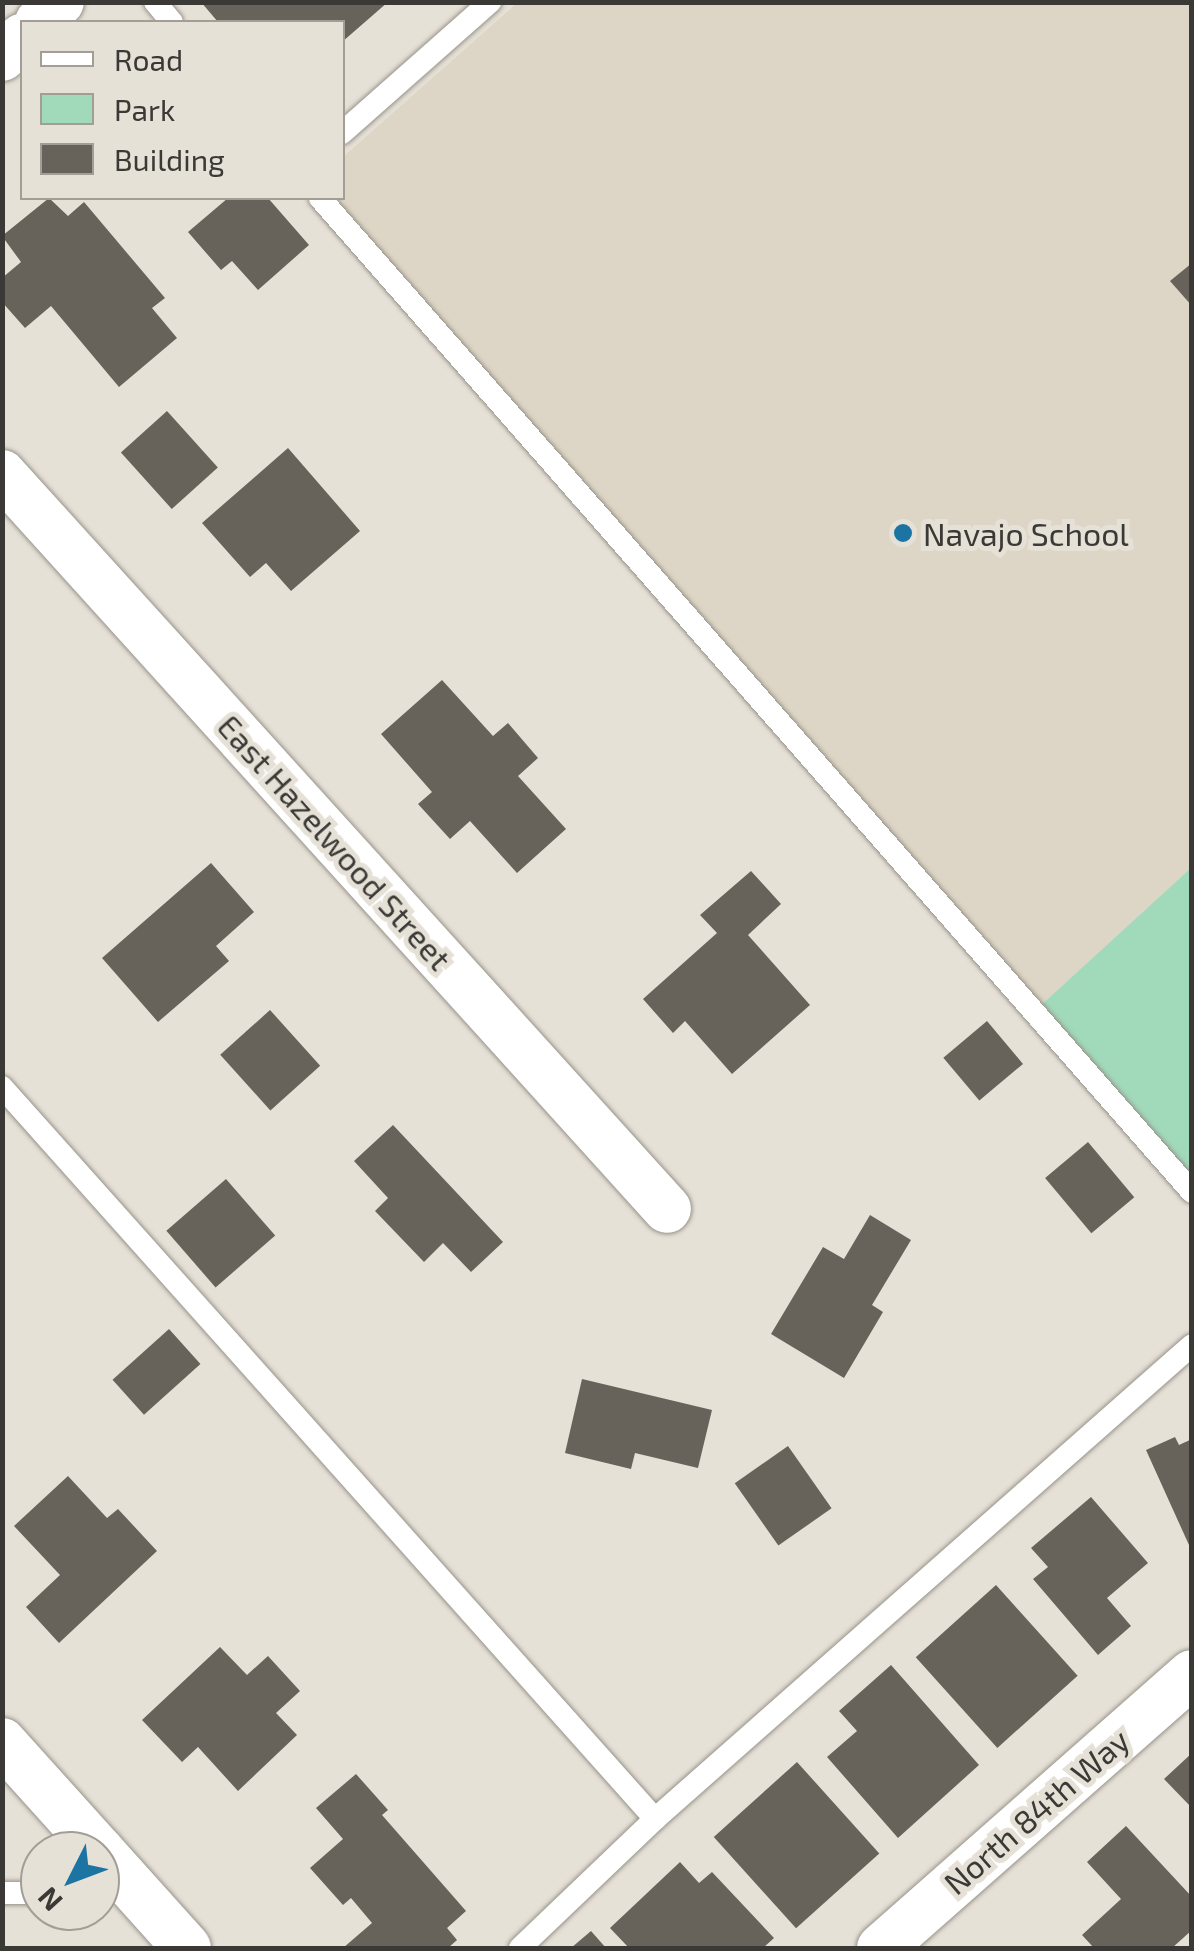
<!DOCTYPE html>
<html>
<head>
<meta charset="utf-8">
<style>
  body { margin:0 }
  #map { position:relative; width:1194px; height:1951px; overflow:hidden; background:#e6e1d7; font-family:"Exo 2",sans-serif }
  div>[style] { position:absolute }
  .built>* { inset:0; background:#ddd5c5 }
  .green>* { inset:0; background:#a1d9bb }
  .building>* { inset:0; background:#67635b; transform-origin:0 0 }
  .roads { filter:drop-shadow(0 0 2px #97938a) drop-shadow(0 0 2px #97938a) }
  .lane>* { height:22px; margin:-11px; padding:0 11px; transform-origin:11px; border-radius:11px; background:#fff }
  .street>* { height:48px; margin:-24px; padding:0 24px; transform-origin:24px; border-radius:24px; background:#fff }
  .dots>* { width:28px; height:28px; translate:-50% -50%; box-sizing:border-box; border:5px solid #e6e1d7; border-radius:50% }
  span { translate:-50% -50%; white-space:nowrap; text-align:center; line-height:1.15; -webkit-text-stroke:10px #e6e1d7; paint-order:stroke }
  .poi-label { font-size:32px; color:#3b3935 }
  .left { translate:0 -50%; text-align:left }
  .street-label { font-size:32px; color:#3b3935 }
  .frame { position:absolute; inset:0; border:5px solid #3b3935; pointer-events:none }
  .legend { position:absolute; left:20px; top:20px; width:325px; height:180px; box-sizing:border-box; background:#e6e1d7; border:2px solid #a29e96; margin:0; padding:12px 18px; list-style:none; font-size:30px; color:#3b3935 }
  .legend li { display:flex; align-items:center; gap:20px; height:50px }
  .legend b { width:50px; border:2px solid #a29e96 }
  .north { position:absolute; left:20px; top:1831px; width:100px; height:100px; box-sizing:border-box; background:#e6e1d7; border:2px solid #a29e96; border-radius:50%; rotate:228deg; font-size:28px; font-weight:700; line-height:40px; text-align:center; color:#3b3935 }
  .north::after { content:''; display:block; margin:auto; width:35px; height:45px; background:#1c74a3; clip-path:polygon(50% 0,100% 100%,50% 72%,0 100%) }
</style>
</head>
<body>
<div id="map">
  <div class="built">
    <div style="clip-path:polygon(517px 3px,1191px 3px,1191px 868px,1039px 1007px,313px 198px,342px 198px,343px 157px)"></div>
  </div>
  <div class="green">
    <div style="clip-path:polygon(1191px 868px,1191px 1177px,1039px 1007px)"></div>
  </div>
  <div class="building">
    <div style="clip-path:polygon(201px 2px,388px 2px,342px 42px,342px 22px,218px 22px)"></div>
    <div style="clip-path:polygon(49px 198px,68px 216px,84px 202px,165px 298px,152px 308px,177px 338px,119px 387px,51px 306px,25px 328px,2px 302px,2px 278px,21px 262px,2px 236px)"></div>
    <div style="clip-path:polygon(228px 198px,268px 198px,309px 245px,258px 290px,232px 261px,221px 270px,188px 232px)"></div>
    <div style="clip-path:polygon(1192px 263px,1192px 306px,1170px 281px)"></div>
    <div style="left:167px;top:411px;width:76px;height:62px;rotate:48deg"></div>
    <div style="clip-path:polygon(288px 448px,360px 531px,291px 591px,266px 563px,250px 577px,202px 523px)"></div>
    <div style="clip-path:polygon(442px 680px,493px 736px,508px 723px,538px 758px,518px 776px,566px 829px,517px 873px,470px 821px,450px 839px,418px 804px,432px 792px,381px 734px)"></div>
    <div style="clip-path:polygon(211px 863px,254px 912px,216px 946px,229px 961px,158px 1022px,102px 958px)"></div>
    <div style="clip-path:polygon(751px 871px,781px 904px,748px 935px,810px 1005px,732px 1074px,685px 1021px,673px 1033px,643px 999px,717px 933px,700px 915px)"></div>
    <div style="left:270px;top:1010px;width:75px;height:67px;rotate:48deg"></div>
    <div style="left:987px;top:1021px;width:56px;height:57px;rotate:50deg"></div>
    <div style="clip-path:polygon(393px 1125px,503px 1242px,471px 1272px,443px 1243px,424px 1262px,375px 1211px,388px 1198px,354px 1161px)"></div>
    <div style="left:1088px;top:1142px;width:72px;height:56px;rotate:50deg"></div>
    <div style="left:226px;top:1179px;width:75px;height:79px;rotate:49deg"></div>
    <div style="clip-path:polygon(870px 1215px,911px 1240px,872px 1305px,883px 1312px,844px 1378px,771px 1334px,823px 1247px,844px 1259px)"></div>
    <div style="left:169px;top:1329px;width:47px;height:76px;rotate:48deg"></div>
    <div style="clip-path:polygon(582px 1379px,712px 1410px,698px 1468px,635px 1453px,631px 1469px,565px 1453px)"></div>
    <div style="clip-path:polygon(1175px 1437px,1179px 1445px,1192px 1439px,1189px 1545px,1146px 1450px)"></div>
    <div style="left:788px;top:1446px;width:76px;height:65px;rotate:55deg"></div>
    <div style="clip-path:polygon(68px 1476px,107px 1518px,118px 1509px,157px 1551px,59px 1643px,26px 1607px,60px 1575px,14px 1526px)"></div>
    <div style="clip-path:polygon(1091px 1497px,1148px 1563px,1107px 1598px,1131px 1626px,1098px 1655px,1033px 1579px,1048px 1567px,1031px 1548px)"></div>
    <div style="left:996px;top:1585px;width:122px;height:108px;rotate:48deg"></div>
    <div style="clip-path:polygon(220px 1647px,247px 1675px,268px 1656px,300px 1691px,276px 1713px,297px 1735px,238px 1791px,198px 1747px,182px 1762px,142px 1720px)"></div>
    <div style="clip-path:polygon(891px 1665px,979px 1765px,898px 1838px,827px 1757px,857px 1731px,839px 1711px)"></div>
    <div style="clip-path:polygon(1192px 1753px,1192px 1808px,1164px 1779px)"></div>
    <div style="left:797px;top:1762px;width:123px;height:112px;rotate:48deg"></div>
    <div style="clip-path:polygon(356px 1774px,388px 1810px,382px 1815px,466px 1911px,447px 1928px,457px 1940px,448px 1948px,343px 1948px,372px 1923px,351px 1898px,343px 1905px,310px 1868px,343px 1839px,316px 1808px)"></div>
    <div style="clip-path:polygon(1126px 1826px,1192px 1897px,1192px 1930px,1172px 1948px,1094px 1948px,1082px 1935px,1121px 1899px,1087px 1862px)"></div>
    <div style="clip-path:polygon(680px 1862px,699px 1883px,712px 1872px,774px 1938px,763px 1948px,629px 1948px,610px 1928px)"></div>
    <div style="clip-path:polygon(591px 1931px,606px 1948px,571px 1948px)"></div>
  </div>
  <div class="roads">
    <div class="lane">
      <div style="left:155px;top:2px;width:26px;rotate:50deg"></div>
      <div style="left:342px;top:133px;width:198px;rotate:-41.5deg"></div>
      <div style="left:320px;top:198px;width:1322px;rotate:48.74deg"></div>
      <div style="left:2px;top:1087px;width:981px;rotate:48.26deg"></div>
      <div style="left:2px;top:1893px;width:38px"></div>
      <div style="left:520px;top:1948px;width:187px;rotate:-43.7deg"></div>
      <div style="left:655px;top:1819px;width:716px;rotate:-41.43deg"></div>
    </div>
    <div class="street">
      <div style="left:39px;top:22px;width:29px;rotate:-44deg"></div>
      <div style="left:2px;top:57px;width:28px;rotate:-44deg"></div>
      <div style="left:2px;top:474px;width:991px;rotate:47.86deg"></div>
      <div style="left:2px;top:1742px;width:147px;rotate:48deg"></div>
      <div style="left:100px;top:1851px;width:130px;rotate:48.1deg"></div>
      <div style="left:881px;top:1948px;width:414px;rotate:-41.4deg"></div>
    </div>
  </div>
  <div class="dots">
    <div style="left:903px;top:533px;background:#1c74a3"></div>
  </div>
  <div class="poi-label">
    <span class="left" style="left:923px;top:533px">Navajo School</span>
  </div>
  <div class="street-label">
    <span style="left:335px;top:842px;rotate:48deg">East Hazelwood Street</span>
    <span style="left:1036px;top:1811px;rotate:-41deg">North 84th Way</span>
  </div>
  <div class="frame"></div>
  <ul class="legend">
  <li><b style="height:12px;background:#fff"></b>Road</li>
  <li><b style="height:28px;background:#a1d9bb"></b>Park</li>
  <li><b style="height:28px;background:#67635b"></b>Building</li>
  </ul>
  <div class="north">N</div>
</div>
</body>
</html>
